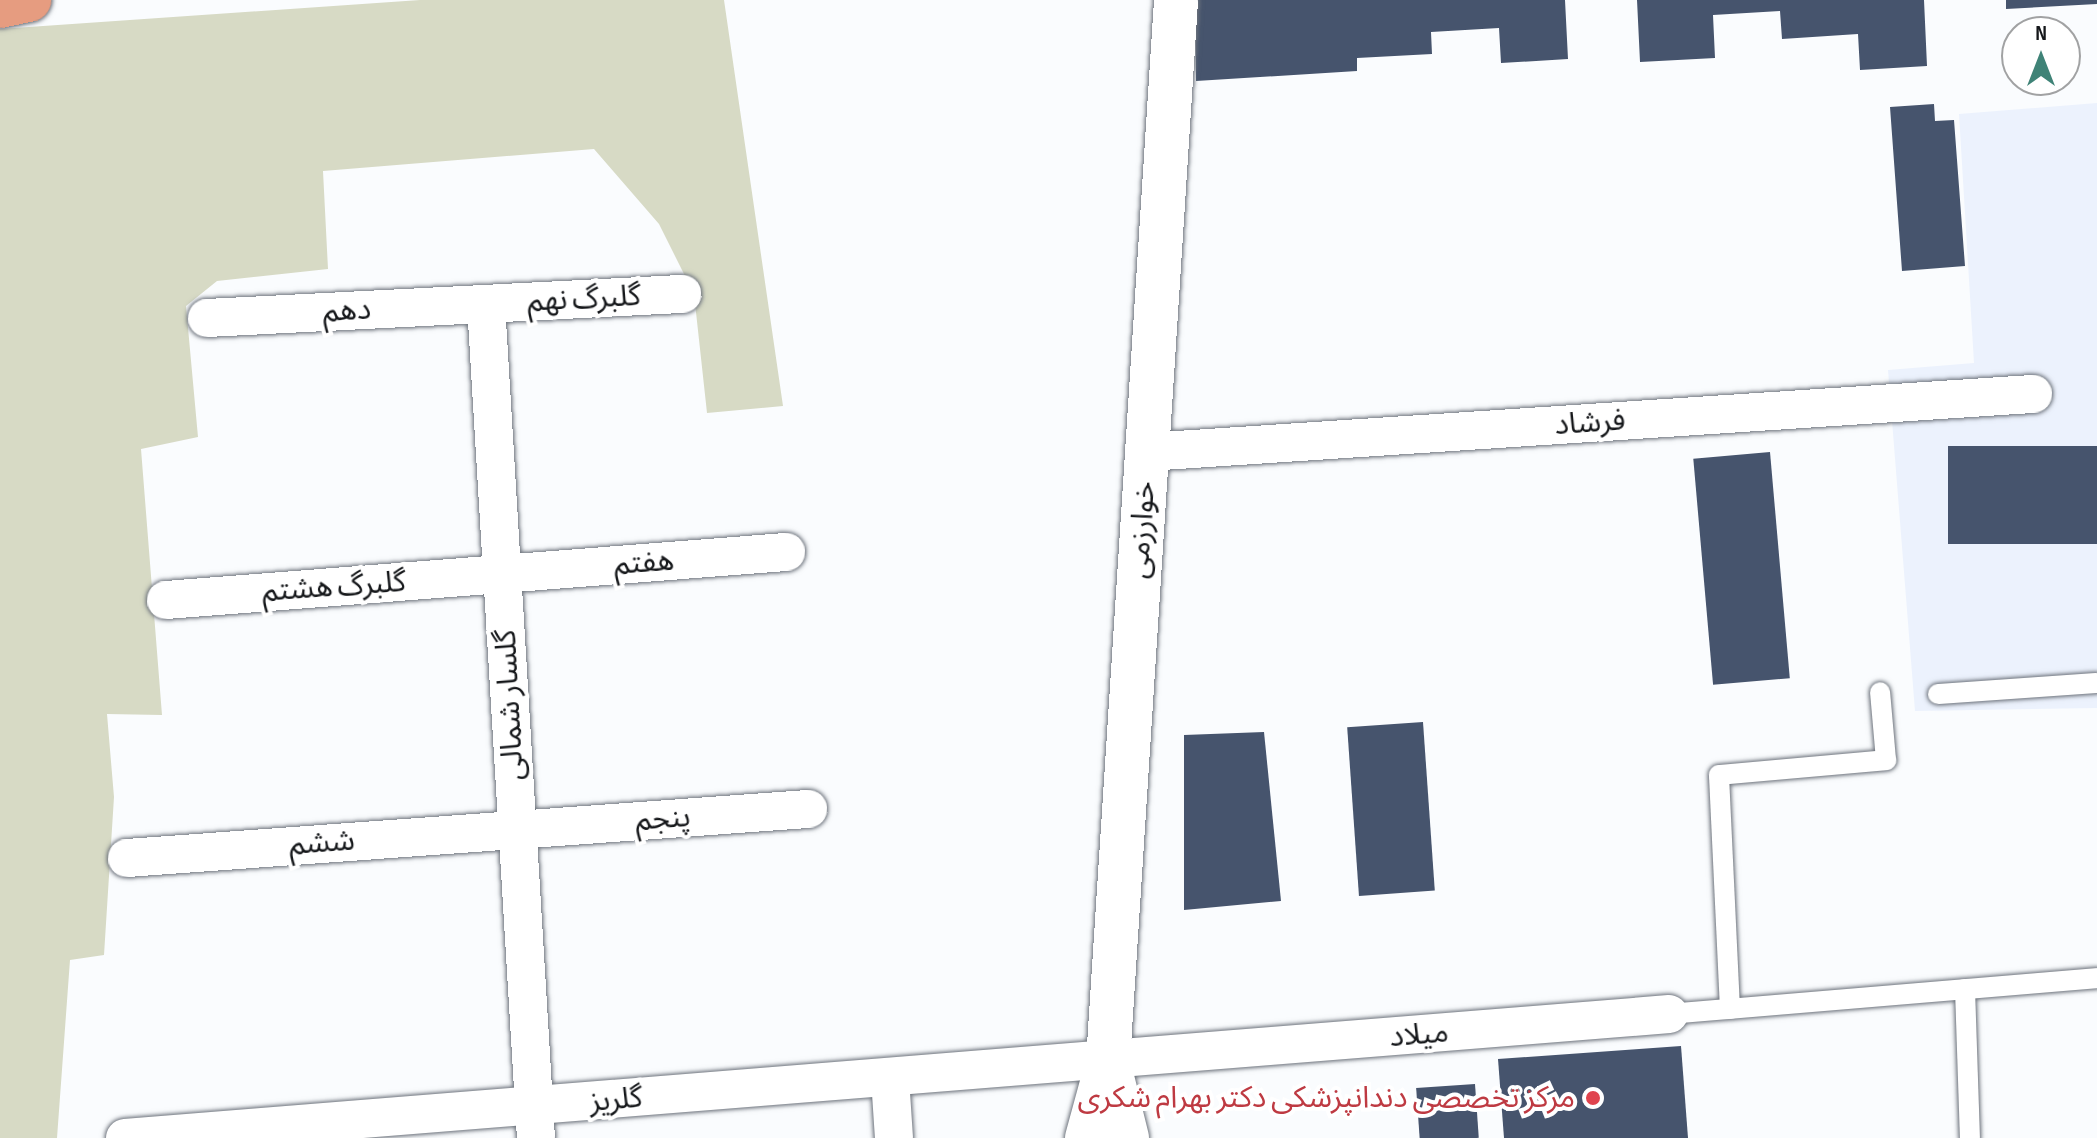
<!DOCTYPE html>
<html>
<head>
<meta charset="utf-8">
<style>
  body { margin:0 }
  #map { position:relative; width:2097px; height:1138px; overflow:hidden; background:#fafcfe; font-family:"Sofia Sans Condensed","Noto Sans Arabic",sans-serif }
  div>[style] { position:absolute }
  .built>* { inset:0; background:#ecf2fd }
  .green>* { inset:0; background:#d7dac5 }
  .building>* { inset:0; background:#46546d; transform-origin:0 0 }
  .roads { filter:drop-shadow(0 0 2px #6e747d) drop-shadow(0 0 2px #6e747d) }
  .service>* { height:20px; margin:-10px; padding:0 10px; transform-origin:10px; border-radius:10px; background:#fff }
  .minor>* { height:38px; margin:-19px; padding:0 19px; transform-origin:19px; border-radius:19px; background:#fff }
  .tertiary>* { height:44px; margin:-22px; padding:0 22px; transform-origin:22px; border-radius:22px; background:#fff }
  .trunk>* { height:44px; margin:-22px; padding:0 22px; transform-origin:22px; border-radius:22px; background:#e69c80 }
  .dots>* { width:22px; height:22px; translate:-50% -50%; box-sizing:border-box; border:4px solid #fff; border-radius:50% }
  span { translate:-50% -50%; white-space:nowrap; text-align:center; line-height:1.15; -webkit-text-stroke:8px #fff; paint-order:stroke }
  .street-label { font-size:30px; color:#15171a }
  .health-label { font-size:30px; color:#be3a42 }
  .right { translate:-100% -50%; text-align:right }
  .north { position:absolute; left:2001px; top:16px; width:80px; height:80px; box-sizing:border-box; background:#fff; border:2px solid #a1a2a3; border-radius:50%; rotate:0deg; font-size:22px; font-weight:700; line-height:32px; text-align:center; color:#15171a }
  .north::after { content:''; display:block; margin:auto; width:28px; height:36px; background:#3f8377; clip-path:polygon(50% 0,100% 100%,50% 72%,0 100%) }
</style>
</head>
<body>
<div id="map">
  <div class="built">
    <div style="clip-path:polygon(2097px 103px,2097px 708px,1915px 711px,1888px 370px,1974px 363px,1959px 114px)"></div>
  </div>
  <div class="green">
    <div style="clip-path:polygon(420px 0,724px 0,783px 406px,707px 413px,694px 294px,659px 224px,594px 149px,323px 171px,328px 269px,217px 281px,186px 306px,198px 437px,141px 449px,162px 715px,107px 714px,114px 797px,104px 955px,70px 960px,57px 1138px,0 1138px,0 29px)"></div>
  </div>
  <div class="building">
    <div style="clip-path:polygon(1195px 0,1565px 0,1568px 59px,1501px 63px,1499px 28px,1431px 32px,1432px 54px,1357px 58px,1357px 71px,1196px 81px)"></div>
    <div style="clip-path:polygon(1637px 0,1924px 0,1927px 66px,1860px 70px,1858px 34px,1782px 39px,1780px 11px,1713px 15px,1715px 58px,1640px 62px)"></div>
    <div style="clip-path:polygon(2006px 0,2097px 0,2097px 4px,2006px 9px)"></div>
    <div style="clip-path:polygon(1934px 104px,1935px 121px,1954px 120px,1965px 266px,1902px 271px,1890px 107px)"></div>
    <div style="left:2097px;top:446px;width:98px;height:149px;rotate:90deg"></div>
    <div style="left:1770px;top:452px;width:227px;height:77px;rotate:85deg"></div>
    <div style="left:1423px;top:722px;width:169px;height:76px;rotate:86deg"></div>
    <div style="clip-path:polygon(1264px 732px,1281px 901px,1184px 910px,1184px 735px)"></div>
    <div style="clip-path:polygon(1681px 1046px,1688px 1138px,1504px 1138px,1498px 1059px)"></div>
    <div style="left:1475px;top:1084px;width:54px;height:59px;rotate:86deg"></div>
  </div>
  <div class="roads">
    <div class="service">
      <div style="left:1938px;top:694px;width:159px;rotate:-4deg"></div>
      <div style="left:1965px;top:989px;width:149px;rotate:88.1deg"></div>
      <div style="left:1730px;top:1009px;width:234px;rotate:-92.7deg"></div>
      <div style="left:1719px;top:775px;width:168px;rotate:-5.1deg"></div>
      <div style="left:1886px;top:760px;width:68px;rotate:-95deg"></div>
      <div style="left:1669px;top:1014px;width:430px;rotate:-4.8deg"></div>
    </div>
    <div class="minor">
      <div style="left:486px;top:304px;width:835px;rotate:86.57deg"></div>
      <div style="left:207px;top:318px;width:476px;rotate:-2.9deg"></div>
      <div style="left:1147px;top:452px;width:888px;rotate:-3.75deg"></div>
      <div style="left:166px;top:600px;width:622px;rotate:-4.43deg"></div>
      <div style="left:127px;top:858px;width:683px;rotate:-4.12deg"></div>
      <div style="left:890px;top:1078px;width:60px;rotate:86.2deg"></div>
      <div style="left:125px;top:1138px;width:1549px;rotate:-4.59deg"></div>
    </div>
    <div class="tertiary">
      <div style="left:1108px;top:1061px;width:79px;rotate:76.1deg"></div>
      <div style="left:1087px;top:1138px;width:80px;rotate:-74.7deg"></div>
      <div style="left:1108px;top:1061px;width:1063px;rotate:-86.33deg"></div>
    </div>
    <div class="trunk">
      <div style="left:0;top:6px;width:30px;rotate:-12deg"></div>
    </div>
  </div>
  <div class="dots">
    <div style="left:1593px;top:1098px;background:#e0444e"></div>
  </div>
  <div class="street-label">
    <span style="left:584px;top:299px;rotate:-3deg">گلبرگ نهم</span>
    <span style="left:347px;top:311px;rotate:-3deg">دهم</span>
    <span style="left:1590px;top:423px;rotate:-4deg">فرشاد</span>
    <span style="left:1142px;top:530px;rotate:-86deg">خوارزمی</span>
    <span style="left:644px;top:563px;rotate:-4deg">هفتم</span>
    <span style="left:334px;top:587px;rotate:-4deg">گلبرگ هشتم</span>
    <span style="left:510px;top:705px;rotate:-93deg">گلسار شمالی</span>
    <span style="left:663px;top:819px;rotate:-4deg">پنجم</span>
    <span style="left:322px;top:843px;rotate:-4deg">ششم</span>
    <span style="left:1419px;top:1035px;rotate:-5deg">میلاد</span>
    <span style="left:616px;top:1100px;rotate:-5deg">گلریز</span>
  </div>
  <div class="health-label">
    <span class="right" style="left:1575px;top:1098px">مرکز تخصصی دندانپزشکی دکتر بهرام شکری</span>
  </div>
  <div class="north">N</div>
</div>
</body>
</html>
